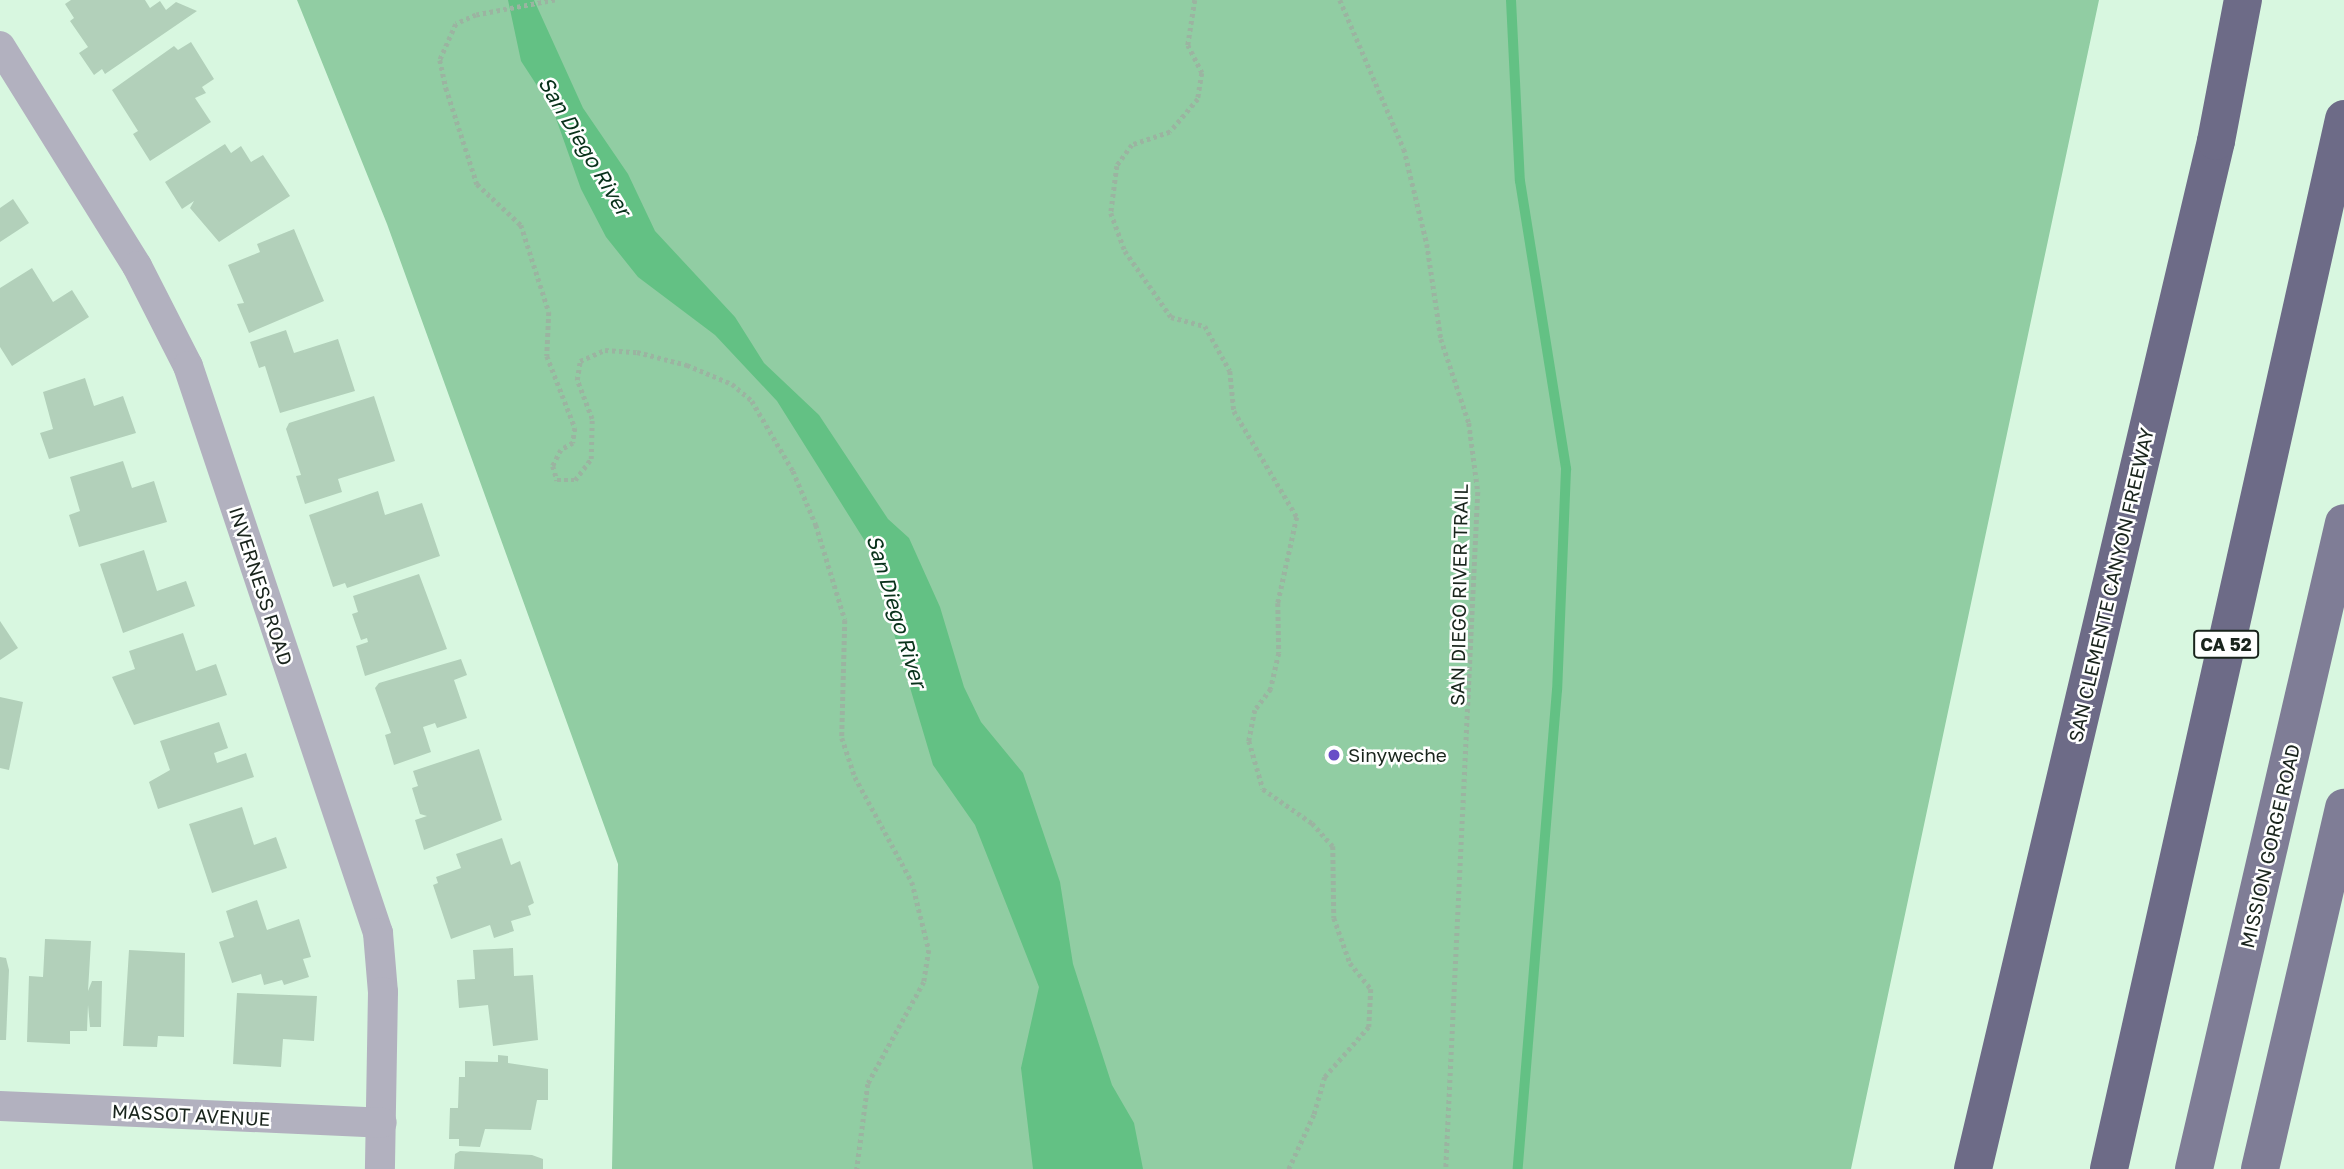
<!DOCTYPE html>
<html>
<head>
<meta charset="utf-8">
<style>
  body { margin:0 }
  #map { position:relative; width:2344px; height:1169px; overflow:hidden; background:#d8f7e0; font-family:"Golos Text",sans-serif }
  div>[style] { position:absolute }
  .green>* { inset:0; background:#91cda3 }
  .water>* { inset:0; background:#63c184 }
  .stream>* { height:10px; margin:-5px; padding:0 5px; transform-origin:5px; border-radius:5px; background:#63c184 }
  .building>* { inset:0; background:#b2d0ba }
  .path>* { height:4.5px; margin-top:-2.25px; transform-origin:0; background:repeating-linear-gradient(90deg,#9bb4a1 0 3.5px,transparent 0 7px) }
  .street>* { height:30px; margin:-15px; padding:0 15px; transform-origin:15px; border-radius:15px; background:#b2b1bf }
  .primary>* { height:38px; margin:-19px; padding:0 19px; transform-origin:19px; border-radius:19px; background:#7f7d96 }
  .highway>* { height:38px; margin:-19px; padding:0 19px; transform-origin:19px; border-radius:19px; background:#6d6b87 }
  .dots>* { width:19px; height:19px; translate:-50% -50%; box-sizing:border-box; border:4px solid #fff; border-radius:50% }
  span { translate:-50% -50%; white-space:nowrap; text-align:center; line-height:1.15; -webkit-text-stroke:5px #fff; paint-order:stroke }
  .shield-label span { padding:2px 5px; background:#fff; border:2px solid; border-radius:5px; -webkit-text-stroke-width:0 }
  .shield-label { font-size:18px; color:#19241c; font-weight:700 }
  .street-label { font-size:19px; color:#19241c }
  .poi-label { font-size:19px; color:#19241c }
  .left { translate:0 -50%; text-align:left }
  .water-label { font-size:21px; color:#09321b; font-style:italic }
</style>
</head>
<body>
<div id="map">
  <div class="green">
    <div style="clip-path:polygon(297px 0,2099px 0,1851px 1169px,612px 1169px,618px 864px,387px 224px)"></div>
  </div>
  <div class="water">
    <div style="clip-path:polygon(508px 0,534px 0,583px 108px,628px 174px,655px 231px,735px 317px,764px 363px,819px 415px,888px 519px,909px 538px,940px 607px,964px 687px,981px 722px,1023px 773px,1060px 882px,1073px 964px,1112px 1085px,1134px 1123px,1143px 1169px,1033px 1169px,1021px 1068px,1039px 987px,975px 825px,933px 765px,868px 546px,777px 401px,715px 335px,638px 277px,606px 237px,581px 189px,553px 110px,521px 61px)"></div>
  </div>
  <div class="stream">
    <div style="left:1511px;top:0;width:181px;rotate:87.2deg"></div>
    <div style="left:1520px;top:181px;width:292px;rotate:80.9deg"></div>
    <div style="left:1566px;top:469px;width:221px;rotate:92.3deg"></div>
    <div style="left:1557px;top:690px;width:481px;rotate:94.7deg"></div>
  </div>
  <div class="building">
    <div style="clip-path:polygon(71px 0,145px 0,150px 8px,160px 1px,166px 10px,176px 2px,197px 11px,105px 74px,102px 69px,94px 75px,79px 53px,88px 47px,70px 21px,74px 18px,65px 4px)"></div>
    <div style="clip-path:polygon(191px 42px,214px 79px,202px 87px,206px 93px,195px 98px,211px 122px,150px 161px,133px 134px,138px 131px,112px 90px,174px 46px,178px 50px)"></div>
    <div style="clip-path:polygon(225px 144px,231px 153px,241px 146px,251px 162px,263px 155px,290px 196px,219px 242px,190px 208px,194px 201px,182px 209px,165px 182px)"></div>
    <div style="clip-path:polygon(13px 199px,29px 223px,0 242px,0 208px)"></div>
    <div style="clip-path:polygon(294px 229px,324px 301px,249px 333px,237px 304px,244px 303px,228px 265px,260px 252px,257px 244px)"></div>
    <div style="clip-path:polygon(32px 268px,53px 302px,72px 290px,89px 317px,12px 366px,0 347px,0 288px)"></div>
    <div style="clip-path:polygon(286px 330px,294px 353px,338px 339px,355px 391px,280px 413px,265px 366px,259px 368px,250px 342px)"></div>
    <div style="clip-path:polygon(85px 378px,94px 406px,123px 396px,136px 433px,49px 459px,40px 433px,53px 429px,43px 392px)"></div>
    <div style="clip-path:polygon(374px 396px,395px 461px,338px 479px,342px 492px,305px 504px,296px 476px,301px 475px,286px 429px,289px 423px)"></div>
    <div style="clip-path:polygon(123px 461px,132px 488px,154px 481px,167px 522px,79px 547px,69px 515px,80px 511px,70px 477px)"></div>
    <div style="clip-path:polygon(378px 491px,385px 515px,422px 503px,440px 556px,347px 588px,345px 583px,333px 587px,309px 515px)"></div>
    <div style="clip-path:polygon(144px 550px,157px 591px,186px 581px,195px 606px,123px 633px,100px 564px)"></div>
    <div style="clip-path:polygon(419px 574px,447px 649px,365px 676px,356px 646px,368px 642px,367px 638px,361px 640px,352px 614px,358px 612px,353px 596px)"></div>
    <div style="clip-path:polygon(0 621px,18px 648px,0 660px)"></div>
    <div style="clip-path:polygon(183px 633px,196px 671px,216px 664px,227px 695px,134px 725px,112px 677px,135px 669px,129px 651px)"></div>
    <div style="clip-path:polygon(461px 659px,467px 675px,454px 680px,467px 718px,437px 728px,435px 723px,423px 727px,431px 752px,394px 765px,385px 735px,391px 733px,375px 688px,379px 683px)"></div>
    <div style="clip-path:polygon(0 697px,23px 702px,9px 770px,0 768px)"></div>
    <div style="clip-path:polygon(219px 722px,228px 748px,214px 753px,217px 763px,246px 753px,254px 777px,158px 809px,149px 782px,170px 770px,160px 741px)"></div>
    <div style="clip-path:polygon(479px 749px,502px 820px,424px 850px,415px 820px,427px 816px,420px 814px,412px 788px,418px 786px,413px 771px)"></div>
    <div style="clip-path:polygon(242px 807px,254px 845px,276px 837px,287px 868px,212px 893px,189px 824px)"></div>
    <div style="clip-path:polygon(502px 838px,511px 865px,520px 861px,534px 903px,528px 906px,531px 915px,511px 921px,514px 931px,494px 938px,490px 925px,451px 939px,433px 885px,438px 883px,436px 877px,461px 868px,456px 854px)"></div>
    <div style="clip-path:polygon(257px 900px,267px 930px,299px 919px,311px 957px,303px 959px,309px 977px,284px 985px,282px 980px,264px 985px,261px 974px,232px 983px,219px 942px,234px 937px,226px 911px)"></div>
    <div style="clip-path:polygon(45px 939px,91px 941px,88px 991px,92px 981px,102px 981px,101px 1027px,90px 1027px,88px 1005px,87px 1031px,70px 1031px,70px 1044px,27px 1042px,29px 976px,43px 977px)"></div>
    <div style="clip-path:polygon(513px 948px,514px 976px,533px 975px,538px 1040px,493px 1046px,488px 1005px,459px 1008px,457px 980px,475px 979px,473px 950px)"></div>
    <div style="clip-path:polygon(129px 950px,185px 953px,184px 1037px,158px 1036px,157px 1047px,123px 1046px)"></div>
    <div style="clip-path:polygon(0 957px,6px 958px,9px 970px,6px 1040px,0 1040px)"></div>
    <div style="clip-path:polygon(237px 993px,317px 996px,314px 1041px,283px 1039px,281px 1067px,233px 1064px)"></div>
    <div style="clip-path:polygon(498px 1055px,508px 1056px,508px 1063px,548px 1069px,548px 1100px,537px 1100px,531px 1130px,485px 1129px,480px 1147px,459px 1146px,459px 1139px,449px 1139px,450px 1108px,458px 1108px,459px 1077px,465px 1077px,465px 1061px,498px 1062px)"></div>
    <div style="clip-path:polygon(460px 1151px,532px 1155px,543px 1159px,543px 1169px,454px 1169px,455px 1154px)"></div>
  </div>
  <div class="path">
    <div style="left:555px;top:0;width:80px;rotate:169.2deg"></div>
    <div style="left:476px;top:15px;width:22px;rotate:156deg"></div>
    <div style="left:456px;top:24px;width:39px;rotate:114deg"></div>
    <div style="left:440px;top:60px;width:29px;rotate:78deg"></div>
    <div style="left:446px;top:88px;width:101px;rotate:72.1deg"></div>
    <div style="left:477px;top:184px;width:60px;rotate:43deg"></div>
    <div style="left:521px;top:225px;width:91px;rotate:72.2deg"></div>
    <div style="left:549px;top:312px;width:44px;rotate:92.6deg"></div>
    <div style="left:547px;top:356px;width:77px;rotate:68.7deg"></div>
    <div style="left:575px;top:428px;width:15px;rotate:98deg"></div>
    <div style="left:573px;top:443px;width:14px;rotate:150deg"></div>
    <div style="left:561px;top:450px;width:18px;rotate:117deg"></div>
    <div style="left:553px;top:466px;width:15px;rotate:74deg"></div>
    <div style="left:557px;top:480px;width:18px"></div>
    <div style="left:575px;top:480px;width:26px;rotate:-53deg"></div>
    <div style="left:591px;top:459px;width:40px;rotate:-88.6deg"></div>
    <div style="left:592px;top:419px;width:42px;rotate:-111deg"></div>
    <div style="left:577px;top:380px;width:19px;rotate:-81deg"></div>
    <div style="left:580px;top:361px;width:27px;rotate:-24deg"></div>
    <div style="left:605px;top:350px;width:32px;rotate:4deg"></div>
    <div style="left:637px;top:352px;width:52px;rotate:14.6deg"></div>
    <div style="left:687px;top:365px;width:49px;rotate:22.9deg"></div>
    <div style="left:732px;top:384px;width:26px;rotate:40deg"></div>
    <div style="left:752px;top:401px;width:81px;rotate:59.6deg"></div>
    <div style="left:793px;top:471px;width:59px;rotate:66.9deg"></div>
    <div style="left:816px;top:525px;width:99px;rotate:73deg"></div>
    <div style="left:845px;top:620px;width:118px;rotate:91.5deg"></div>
    <div style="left:842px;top:738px;width:41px;rotate:71.6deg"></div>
    <div style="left:855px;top:777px;width:119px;rotate:61.5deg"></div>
    <div style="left:912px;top:882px;width:70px;rotate:76deg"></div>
    <div style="left:929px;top:950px;width:32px;rotate:99deg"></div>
    <div style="left:924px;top:982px;width:116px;rotate:118.8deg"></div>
    <div style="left:868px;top:1084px;width:86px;rotate:97.4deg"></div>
    <div style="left:1195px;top:0;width:46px;rotate:98.8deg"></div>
    <div style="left:1188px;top:45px;width:31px;rotate:63deg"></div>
    <div style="left:1202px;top:73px;width:26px;rotate:99deg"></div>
    <div style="left:1198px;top:99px;width:43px;rotate:130.3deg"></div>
    <div style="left:1170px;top:132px;width:40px;rotate:161.1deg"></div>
    <div style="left:1132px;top:145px;width:26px;rotate:126deg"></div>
    <div style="left:1117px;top:166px;width:47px;rotate:97.3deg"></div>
    <div style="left:1111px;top:213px;width:40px;rotate:69.8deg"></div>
    <div style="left:1125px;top:251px;width:80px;rotate:55.1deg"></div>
    <div style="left:1171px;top:317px;width:35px;rotate:15deg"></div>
    <div style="left:1205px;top:326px;width:51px;rotate:60.9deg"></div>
    <div style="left:1230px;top:371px;width:40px;rotate:84.3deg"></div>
    <div style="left:1234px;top:411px;width:123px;rotate:59.3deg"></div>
    <div style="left:1297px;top:517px;width:88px;rotate:102.5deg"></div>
    <div style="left:1278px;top:603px;width:50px;rotate:88.9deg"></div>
    <div style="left:1279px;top:653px;width:37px;rotate:103deg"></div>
    <div style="left:1271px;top:689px;width:26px;rotate:127deg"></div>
    <div style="left:1255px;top:710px;width:32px;rotate:101deg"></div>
    <div style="left:1249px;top:741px;width:50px;rotate:73.7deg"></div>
    <div style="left:1263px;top:789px;width:60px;rotate:34.8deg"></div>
    <div style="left:1312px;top:823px;width:31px;rotate:48deg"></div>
    <div style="left:1333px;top:846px;width:72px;rotate:89.2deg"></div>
    <div style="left:1334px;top:918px;width:48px;rotate:70.4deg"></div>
    <div style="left:1350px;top:963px;width:33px;rotate:51deg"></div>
    <div style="left:1371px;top:989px;width:38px;rotate:93deg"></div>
    <div style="left:1369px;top:1027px;width:67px;rotate:131.3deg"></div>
    <div style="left:1325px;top:1077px;width:40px;rotate:106deg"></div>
    <div style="left:1314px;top:1115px;width:60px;rotate:114.8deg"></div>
    <div style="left:1340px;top:0;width:162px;rotate:66.8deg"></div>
    <div style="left:1404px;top:149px;width:98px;rotate:76.4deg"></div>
    <div style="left:1427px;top:244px;width:96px;rotate:81.6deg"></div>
    <div style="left:1441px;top:339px;width:89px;rotate:71.6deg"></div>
    <div style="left:1469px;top:423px;width:70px;rotate:82.6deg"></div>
    <div style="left:1478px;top:492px;width:678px;rotate:92.71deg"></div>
  </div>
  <div class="street">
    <div style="left:0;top:46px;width:259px;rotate:58.1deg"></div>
    <div style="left:137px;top:266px;width:112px;rotate:63deg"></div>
    <div style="left:188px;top:366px;width:598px;rotate:71.47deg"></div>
    <div style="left:378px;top:933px;width:59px;rotate:85.2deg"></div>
    <div style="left:383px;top:992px;width:177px;rotate:91deg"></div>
    <div style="left:0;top:1106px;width:382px;rotate:2.5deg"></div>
  </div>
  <div class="primary">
    <div style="left:2194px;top:1169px;width:663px;rotate:-76.93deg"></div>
    <div style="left:2260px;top:1169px;width:371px;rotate:-76.9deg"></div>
  </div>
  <div class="highway">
    <div style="left:1973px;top:1169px;width:1056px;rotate:-76.7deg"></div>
    <div style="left:2216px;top:141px;width:144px;rotate:-79.2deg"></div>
    <div style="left:2109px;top:1169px;width:1076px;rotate:-77.38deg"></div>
  </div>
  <div class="dots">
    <div style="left:1334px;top:755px;background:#694ec7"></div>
  </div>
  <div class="shield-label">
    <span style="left:2226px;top:644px">CA 52</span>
  </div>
  <div class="street-label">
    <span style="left:2111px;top:585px;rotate:-77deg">SAN CLEMENTE CANYON FREEWAY</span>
    <span style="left:261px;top:586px;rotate:72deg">INVERNESS ROAD</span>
    <span style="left:1459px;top:595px;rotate:-89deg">SAN DIEGO RIVER TRAIL</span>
    <span style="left:2270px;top:846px;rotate:-77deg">MISSION GORGE ROAD</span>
    <span style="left:191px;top:1115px;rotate:3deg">MASSOT AVENUE</span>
  </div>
  <div class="poi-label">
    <span class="left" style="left:1348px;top:755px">Sinyweche</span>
  </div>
  <div class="water-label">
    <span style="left:585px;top:146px;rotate:59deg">San Diego River</span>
    <span style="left:897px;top:611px;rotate:73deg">San Diego River</span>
  </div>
</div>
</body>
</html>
